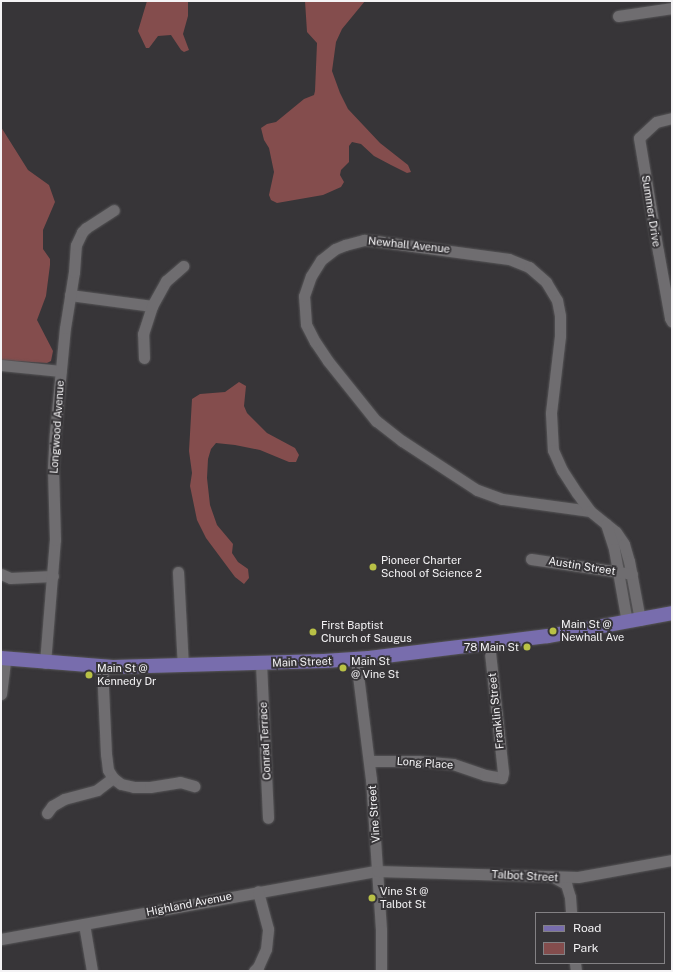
<!DOCTYPE html>
<html>
<head>
<meta charset="utf-8">
<style>
  body { margin:0 }
  #map { position:relative; width:673px; height:972px; overflow:hidden; background:#373538; font-family:"Public Sans",sans-serif }
  div>[style] { position:absolute }
  .green>* { inset:0; background:#844d4d }
  .roads { filter:drop-shadow(0 0 1px #565557) drop-shadow(0 0 1px #565557) }
  .minor>* { height:11px; margin:-5.5px; padding:0 5.5px; transform-origin:5.5px; border-radius:5.5px; background:#6f6d70 }
  .major>* { height:14px; margin:-7px; padding:0 7px; transform-origin:7px; border-radius:7px; background:#786dad }
  .dots>* { width:11px; height:11px; translate:-50% -50%; box-sizing:border-box; border:2px solid #373538; border-radius:50% }
  span { translate:-50% -50%; white-space:nowrap; text-align:center; line-height:1.15; -webkit-text-stroke:4px #373538; paint-order:stroke }
  .street-label { font-size:11px; color:#f4f3f5 }
  .poi-label { font-size:11px; color:#f4f3f5 }
  .left { translate:0 -50%; text-align:left }
  .right { translate:-100% -50%; text-align:right }
  .frame { position:absolute; inset:0; border:2px solid #f4f3f5; pointer-events:none }
  .legend { position:absolute; left:535px; top:912px; width:130px; height:52px; box-sizing:border-box; background:#373538; border:1px solid #838184; margin:0; padding:5px 7px; list-style:none; font-size:12px; color:#f4f3f5 }
  .legend li { display:flex; align-items:center; gap:8px; height:20px }
  .legend b { width:20px; border:1px solid #838184 }
</style>
</head>
<body>
<div id="map">
  <div class="green">
    <div style="clip-path:polygon(147px 1px,188px 1px,188px 16px,183px 34px,189px 50px,184px 52px,181px 50px,171px 35px,158px 36px,149px 48px,146px 48px,138px 31px)"></div>
    <div style="clip-path:polygon(305px 1px,365px 1px,342px 29px,336px 42px,332px 71px,340px 93px,348px 109px,380px 143px,408px 165px,411px 172px,407px 173px,391px 165px,374px 156px,361px 144px,352px 142px,349px 146px,349px 162px,341px 170px,340px 175px,344px 182px,341px 187px,323px 195px,277px 203px,271px 200px,269px 195px,274px 172px,269px 148px,264px 140px,261px 128px,267px 124px,276px 122px,304px 99px,314px 95px,315px 91px,317px 43px,307px 32px)"></div>
    <div style="clip-path:polygon(1px 127px,28px 170px,49px 185px,55px 202px,43px 230px,43px 249px,50px 259px,50px 265px,46px 296px,37px 320px,53px 351px,51px 361px,47px 363px,1px 360px)"></div>
    <div style="clip-path:polygon(239px 382px,246px 386px,244px 406px,247px 413px,267px 433px,295px 448px,299px 455px,296px 462px,289px 462px,260px 450px,235px 445px,216px 443px,211px 449px,208px 459px,207px 478px,210px 505px,217px 525px,233px 544px,232px 553px,238px 562px,248px 569px,249px 578px,244px 584px,235px 577px,206px 538px,197px 520px,190px 486px,192px 473px,189px 451px,192px 399px,200px 394px,225px 392px)"></div>
  </div>
  <div class="roads">
    <div class="minor">
      <div style="left:618px;top:16px;width:55px;rotate:-8.4deg"></div>
      <div style="left:672px;top:118px;width:16px;rotate:166deg"></div>
      <div style="left:656px;top:122px;width:23px;rotate:137deg"></div>
      <div style="left:639px;top:138px;width:115px;rotate:80.5deg"></div>
      <div style="left:658px;top:251px;width:68px;rotate:79.8deg"></div>
      <div style="left:670px;top:318px;width:4px;rotate:63deg"></div>
      <div style="left:70px;top:295px;width:83px;rotate:7.6deg"></div>
      <div style="left:144px;top:358px;width:24px;rotate:-92deg"></div>
      <div style="left:143px;top:334px;width:29px;rotate:-72deg"></div>
      <div style="left:152px;top:306px;width:29px;rotate:-61deg"></div>
      <div style="left:166px;top:281px;width:23px;rotate:-41deg"></div>
      <div style="left:1px;top:365px;width:60px;rotate:5.7deg"></div>
      <div style="left:590px;top:511px;width:89px;rotate:-172.2deg"></div>
      <div style="left:502px;top:499px;width:27px;rotate:-160deg"></div>
      <div style="left:477px;top:490px;width:90px;rotate:-146.8deg"></div>
      <div style="left:402px;top:441px;width:33px;rotate:-142deg"></div>
      <div style="left:376px;top:421px;width:77px;rotate:-128.7deg"></div>
      <div style="left:328px;top:361px;width:23px;rotate:-124deg"></div>
      <div style="left:315px;top:342px;width:20px;rotate:-117deg"></div>
      <div style="left:306px;top:324px;width:28px;rotate:-94deg"></div>
      <div style="left:304px;top:296px;width:21px;rotate:-71deg"></div>
      <div style="left:311px;top:276px;width:19px;rotate:-58deg"></div>
      <div style="left:321px;top:260px;width:18px;rotate:-38deg"></div>
      <div style="left:335px;top:249px;width:11px;rotate:-22deg"></div>
      <div style="left:345px;top:245px;width:20px;rotate:-15deg"></div>
      <div style="left:364px;top:240px;width:12px;rotate:5deg"></div>
      <div style="left:376px;top:241px;width:134px;rotate:7.7deg"></div>
      <div style="left:509px;top:259px;width:22px;rotate:22deg"></div>
      <div style="left:529px;top:267px;width:23px;rotate:41deg"></div>
      <div style="left:546px;top:282px;width:21px;rotate:59deg"></div>
      <div style="left:557px;top:300px;width:16px;rotate:79deg"></div>
      <div style="left:560px;top:316px;width:20px;rotate:90deg"></div>
      <div style="left:560px;top:336px;width:78px;rotate:96.7deg"></div>
      <div style="left:551px;top:413px;width:37px;rotate:87deg"></div>
      <div style="left:553px;top:450px;width:22px;rotate:66deg"></div>
      <div style="left:562px;top:470px;width:27px;rotate:57deg"></div>
      <div style="left:577px;top:493px;width:22px;rotate:54deg"></div>
      <div style="left:590px;top:511px;width:33px;rotate:39deg"></div>
      <div style="left:616px;top:532px;width:14px;rotate:56deg"></div>
      <div style="left:624px;top:544px;width:18px;rotate:74deg"></div>
      <div style="left:629px;top:561px;width:60px;rotate:79.4deg"></div>
      <div style="left:606px;top:524px;width:26px;rotate:72deg"></div>
      <div style="left:614px;top:549px;width:74px;rotate:79.9deg"></div>
      <div style="left:531px;top:559px;width:102px;rotate:8.4deg"></div>
      <div style="left:178px;top:572px;width:94px;rotate:87deg"></div>
      <div style="left:1px;top:574px;width:10px;rotate:24deg"></div>
      <div style="left:10px;top:578px;width:43px;rotate:-2.7deg"></div>
      <div style="left:356px;top:659px;width:121px;rotate:82.9deg"></div>
      <div style="left:371px;top:779px;width:151px;rotate:86.2deg"></div>
      <div style="left:381px;top:930px;width:41px;rotate:90deg"></div>
      <div style="left:45px;top:663px;width:123px;rotate:-85.4deg"></div>
      <div style="left:55px;top:540px;width:72px;rotate:-91.6deg"></div>
      <div style="left:53px;top:468px;width:35px;rotate:-87deg"></div>
      <div style="left:55px;top:433px;width:105px;rotate:-84.6deg"></div>
      <div style="left:65px;top:328px;width:57px;rotate:-80.9deg"></div>
      <div style="left:74px;top:272px;width:27px;rotate:-86deg"></div>
      <div style="left:76px;top:245px;width:14px;rotate:-65deg"></div>
      <div style="left:82px;top:232px;width:6px;rotate:-45deg"></div>
      <div style="left:86px;top:228px;width:33px;rotate:-33deg"></div>
      <div style="left:261px;top:663px;width:155px;rotate:87.4deg"></div>
      <div style="left:1px;top:694px;width:35px;rotate:-83deg"></div>
      <div style="left:370px;top:761px;width:49px"></div>
      <div style="left:419px;top:761px;width:34px;rotate:5deg"></div>
      <div style="left:453px;top:764px;width:34px;rotate:19deg"></div>
      <div style="left:485px;top:775px;width:17px;rotate:10deg"></div>
      <div style="left:502px;top:778px;width:6px;rotate:-81deg"></div>
      <div style="left:503px;top:772px;width:129px;rotate:-96.2deg"></div>
      <div style="left:113px;top:778px;width:10px;rotate:37deg"></div>
      <div style="left:121px;top:784px;width:13px;rotate:13deg"></div>
      <div style="left:134px;top:787px;width:16px"></div>
      <div style="left:150px;top:787px;width:30px;rotate:-9deg"></div>
      <div style="left:180px;top:782px;width:15px;rotate:16deg"></div>
      <div style="left:47px;top:813px;width:9px;rotate:-54deg"></div>
      <div style="left:52px;top:806px;width:14px;rotate:-30deg"></div>
      <div style="left:64px;top:799px;width:34px;rotate:-15deg"></div>
      <div style="left:97px;top:790px;width:20px;rotate:-37deg"></div>
      <div style="left:113px;top:778px;width:9px;rotate:-122deg"></div>
      <div style="left:108px;top:770px;width:16px;rotate:-97deg"></div>
      <div style="left:106px;top:754px;width:87px;rotate:-92.6deg"></div>
      <div style="left:555px;top:878px;width:13px;rotate:29deg"></div>
      <div style="left:566px;top:884px;width:14px;rotate:73deg"></div>
      <div style="left:570px;top:897px;width:16px;rotate:86deg"></div>
      <div style="left:84px;top:924px;width:48px;rotate:80.3deg"></div>
      <div style="left:1px;top:939px;width:382px;rotate:-10.3deg"></div>
      <div style="left:377px;top:871px;width:201px;rotate:1.7deg"></div>
      <div style="left:578px;top:877px;width:96px;rotate:-10.3deg"></div>
      <div style="left:575px;top:963px;width:8px;rotate:83deg"></div>
      <div style="left:254px;top:971px;width:6px;rotate:-45deg"></div>
      <div style="left:258px;top:967px;width:20px;rotate:-66deg"></div>
      <div style="left:266px;top:949px;width:20px;rotate:-84deg"></div>
      <div style="left:268px;top:929px;width:39px;rotate:-105deg"></div>
    </div>
    <div class="major">
      <div style="left:1px;top:658px;width:112px;rotate:4.6deg"></div>
      <div style="left:113px;top:667px;width:211px;rotate:-1.6deg"></div>
      <div style="left:324px;top:661px;width:45px;rotate:-3.8deg"></div>
      <div style="left:369px;top:658px;width:180px;rotate:-7deg"></div>
      <div style="left:548px;top:636px;width:126px;rotate:-10.5deg"></div>
    </div>
  </div>
  <div class="dots">
    <div style="left:373px;top:567px;background:#b9c146"></div>
    <div style="left:553px;top:631px;background:#b9c146"></div>
    <div style="left:313px;top:632px;background:#b9c146"></div>
    <div style="left:527px;top:647px;background:#b9c146"></div>
    <div style="left:343px;top:668px;background:#b9c146"></div>
    <div style="left:89px;top:675px;background:#b9c146"></div>
    <div style="left:372px;top:898px;background:#b9c146"></div>
  </div>
  <div class="street-label">
    <span style="left:651px;top:211px;rotate:81deg">Summer Drive</span>
    <span style="left:409px;top:245px;rotate:6deg">Newhall Avenue</span>
    <span style="left:57px;top:427px;rotate:-86deg">Longwood Avenue</span>
    <span style="left:582px;top:566px;rotate:9deg">Austin Street</span>
    <span style="left:302px;top:662px;rotate:-2deg">Main Street</span>
    <span style="left:496px;top:711px;rotate:-96deg">Franklin Street</span>
    <span style="left:265px;top:741px;rotate:-93deg">Conrad Terrace</span>
    <span style="left:425px;top:763px;rotate:4deg">Long Place</span>
    <span style="left:374px;top:814px;rotate:-94deg">Vine Street</span>
    <span style="left:525px;top:876px;rotate:3deg">Talbot Street</span>
    <span style="left:189px;top:904px;rotate:-11deg">Highland Avenue</span>
  </div>
  <div class="poi-label">
    <span class="left" style="left:381px;top:567px">Pioneer Charter<br>School of Science 2</span>
    <span class="left" style="left:561px;top:631px">Main St @<br>Newhall Ave</span>
    <span class="left" style="left:321px;top:632px">First Baptist<br>Church of Saugus</span>
    <span class="right" style="left:519px;top:647px">78 Main St</span>
    <span class="left" style="left:351px;top:668px">Main St<br>@ Vine St</span>
    <span class="left" style="left:97px;top:675px">Main St @<br>Kennedy Dr</span>
    <span class="left" style="left:380px;top:898px">Vine St @<br>Talbot St</span>
  </div>
  <div class="frame"></div>
  <ul class="legend">
  <li><b style="height:5px;background:#786dad"></b>Road</li>
  <li><b style="height:11px;background:#844d4d"></b>Park</li>
  </ul>
</div>
</body>
</html>
